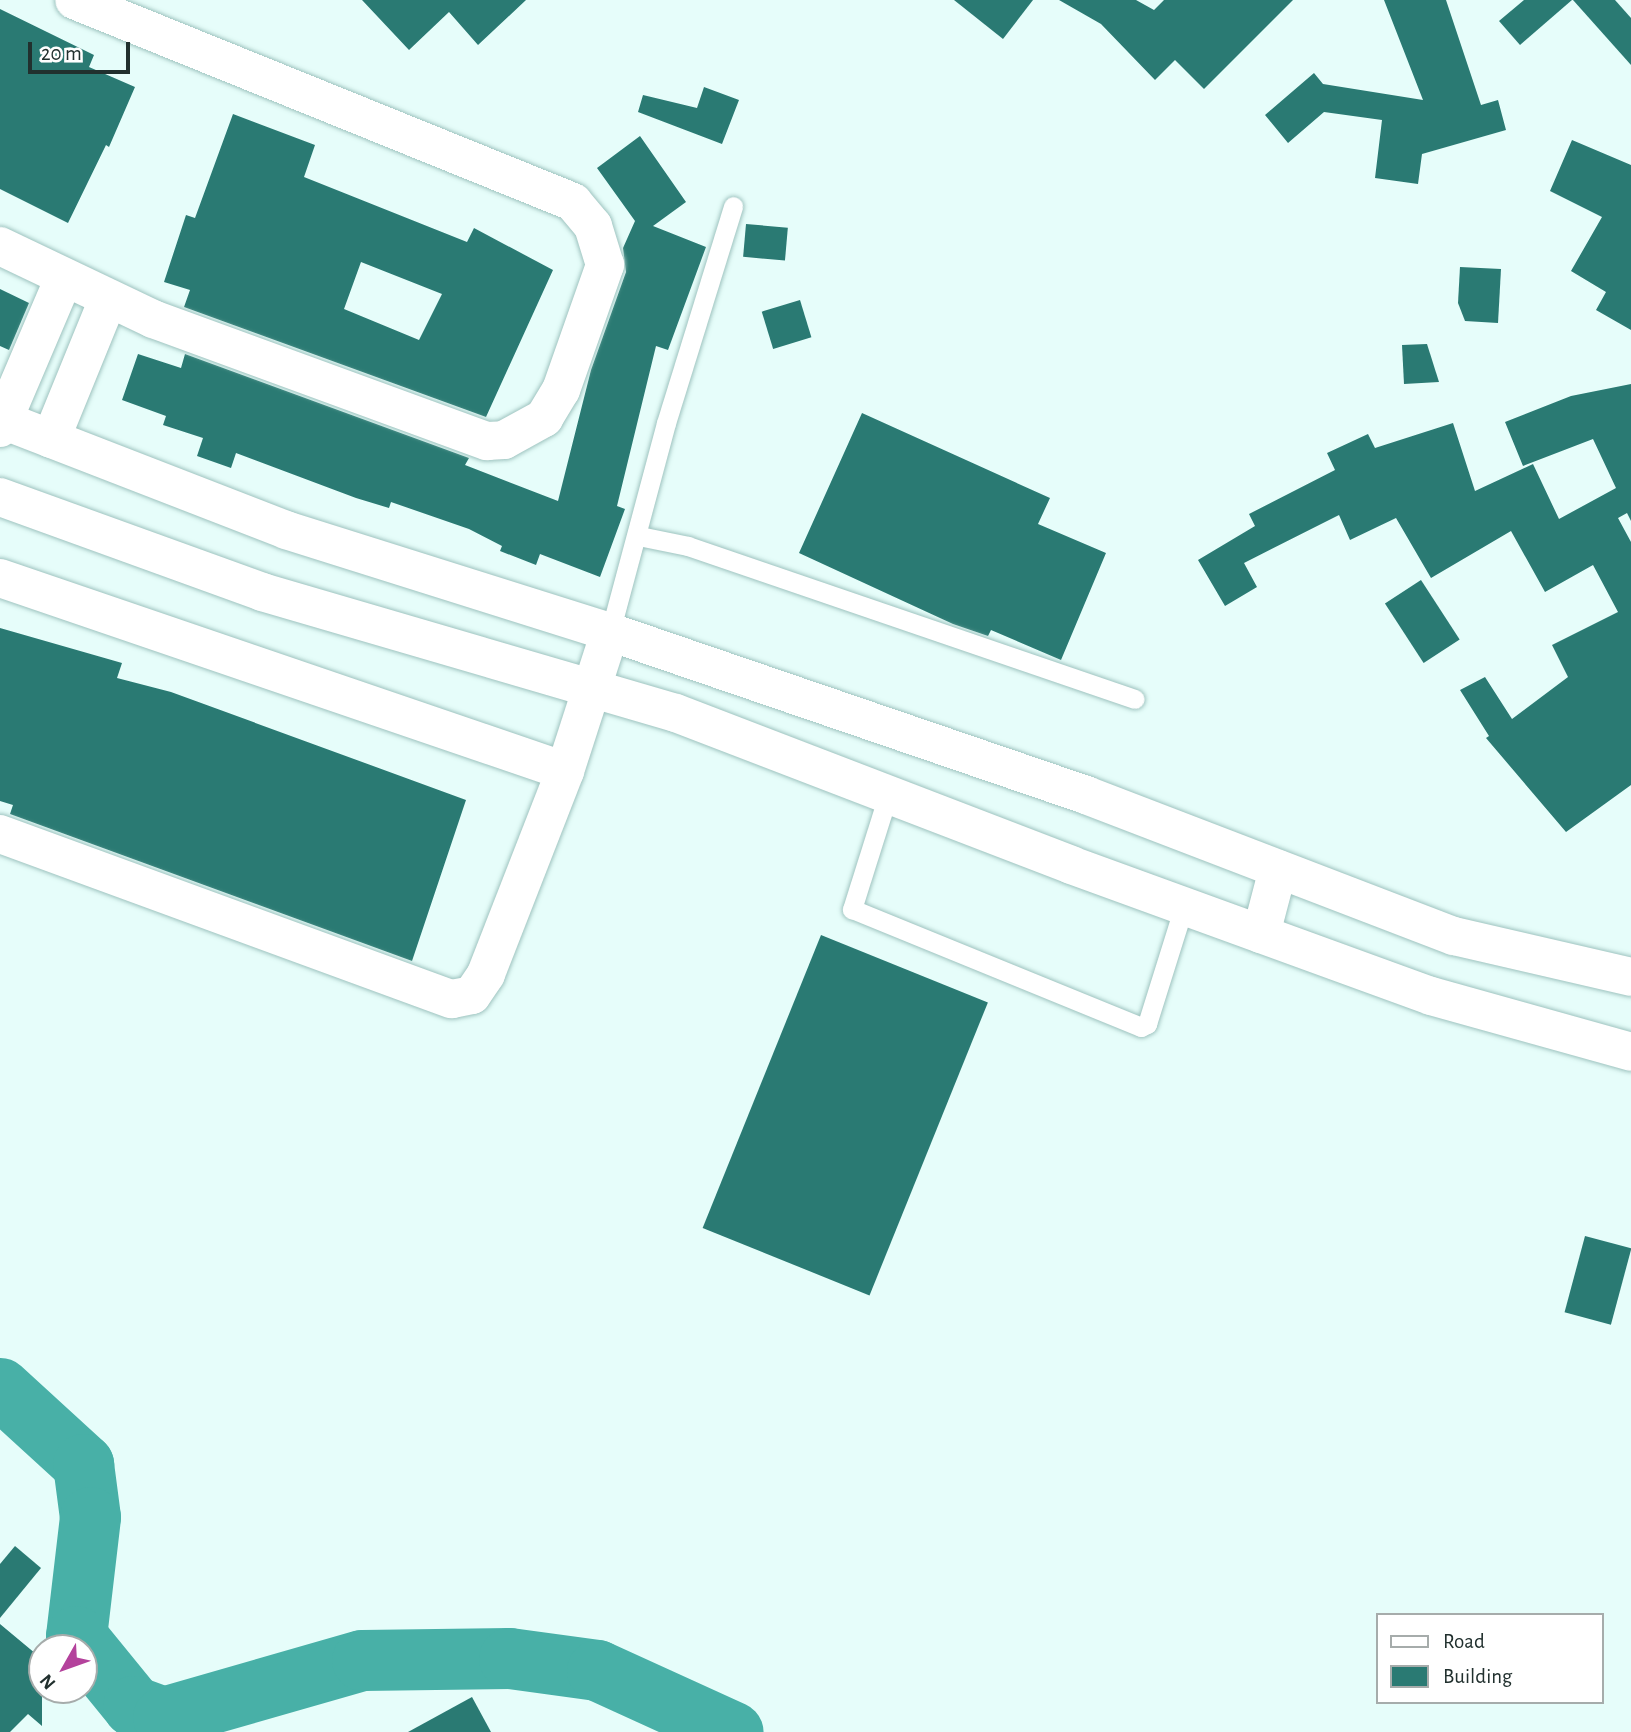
<!DOCTYPE html>
<html>
<head>
<meta charset="utf-8">
<style>
  body { margin:0 }
  #map { position:relative; width:1631px; height:1732px; overflow:hidden; background:#e6fdfa; font-family:"Alegreya Sans",sans-serif }
  div>[style] { position:absolute }
  .river>* { height:61px; margin:-30.5px; padding:0 30.5px; transform-origin:30.5px; border-radius:30.5px; background:#48b0a7 }
  .building>* { inset:0; background:#2a7a73; transform-origin:0 0 }
  .roads { filter:drop-shadow(0 0 2px #9ec3bf) drop-shadow(0 0 2px #9ec3bf) }
  .lane>* { height:19px; margin:-9.5px; padding:0 9.5px; transform-origin:9.5px; border-radius:9.5px; background:#fff }
  .street>* { height:38px; margin:-19px; padding:0 19px; transform-origin:19px; border-radius:19px; background:#fff }
  span { translate:-50% -50%; white-space:nowrap; text-align:center; line-height:1.15; -webkit-text-stroke:7px #fff; paint-order:stroke }
  .legend { position:absolute; left:1376px; top:1613px; width:228px; height:91px; box-sizing:border-box; background:#fff; border:2px solid #a6acab; margin:0; padding:9px 12px; list-style:none; font-size:21px; color:#21302e }
  .legend li { display:flex; align-items:center; gap:14px; height:35px }
  .legend b { width:35px; border:2px solid #a6acab }
  .north { position:absolute; left:28px; top:1634px; width:70px; height:70px; box-sizing:border-box; background:#fff; border:2px solid #a6acab; border-radius:50%; rotate:230deg; font-size:19px; font-weight:700; line-height:28px; text-align:center; color:#21302e }
  .north::after { content:''; display:block; margin:auto; width:24px; height:32px; background:#b4429c; clip-path:polygon(50% 0,100% 100%,50% 72%,0 100%) }
  .scale { position:absolute; left:28px; top:42px; width:102px; height:32px; box-sizing:border-box; border:4px solid #21302e; border-top:0; padding-left:9px; font-size:21px; line-height:24px; white-space:nowrap; color:#21302e; -webkit-text-stroke:5px #fff; paint-order:stroke }
</style>
</head>
<body>
<div id="map">
  <div class="river">
    <div style="left:0;top:1388px;width:113px;rotate:42.5deg"></div>
    <div style="left:83px;top:1464px;width:53px;rotate:82.5deg"></div>
    <div style="left:90px;top:1517px;width:120px;rotate:96.7deg"></div>
    <div style="left:76px;top:1636px;width:90px;rotate:50.8deg"></div>
    <div style="left:133px;top:1706px;width:32px;rotate:20deg"></div>
    <div style="left:163px;top:1717px;width:207px;rotate:-16deg"></div>
    <div style="left:362px;top:1660px;width:147px;rotate:-0.8deg"></div>
    <div style="left:509px;top:1658px;width:89px;rotate:7.8deg"></div>
    <div style="left:597px;top:1670px;width:149px;rotate:24.5deg"></div>
  </div>
  <div class="building">
    <div style="clip-path:polygon(362px 0,526px 0,478px 45px,449px 12px,409px 50px)"></div>
    <div style="clip-path:polygon(954px 0,1033px 0,1003px 39px)"></div>
    <div style="clip-path:polygon(1059px 0,1136px 0,1154px 10px,1164px 0,1293px 0,1204px 89px,1175px 60px,1155px 80px,1101px 24px)"></div>
    <div style="clip-path:polygon(1384px 0,1446px 0,1481px 105px,1498px 100px,1506px 130px,1422px 154px,1418px 184px,1375px 178px,1382px 120px,1324px 112px,1288px 143px,1265px 115px,1314px 73px,1323px 84px,1423px 100px)"></div>
    <div style="clip-path:polygon(1524px 0,1572px 0,1520px 45px,1499px 21px)"></div>
    <div style="clip-path:polygon(1573px 0,1615px 0,1631px 18px,1631px 65px)"></div>
    <div style="clip-path:polygon(0 9px,94px 55px,89px 67px,135px 87px,109px 147px,106px 145px,68px 223px,0 189px)"></div>
    <div style="clip-path:polygon(704px 87px,739px 100px,722px 144px,638px 112px,643px 95px,697px 108px)"></div>
    <div style="clip-path:polygon(evenodd,233px 114px,315px 145px,304px 177px,467px 242px,474px 228px,553px 270px,486px 417px,184px 307px,190px 290px,164px 282px,186px 215px,195px 218px,233px 114px,361px 262px,442px 294px,419px 340px,344px 309px,361px 262px)"></div>
    <div style="clip-path:polygon(640px 136px,686px 202px,653px 226px,706px 247px,668px 350px,656px 346px,617px 506px,625px 509px,600px 577px,540px 554px,536px 565px,500px 551px,502px 546px,469px 529px,391px 502px,389px 508px,356px 498px,236px 453px,231px 468px,197px 456px,203px 438px,163px 425px,166px 416px,122px 400px,138px 354px,181px 368px,185px 354px,469px 458px,465px 465px,558px 501px,591px 370px,626px 272px,623px 248px,635px 221px,597px 168px)"></div>
    <div style="clip-path:polygon(1572px 140px,1631px 165px,1631px 330px,1596px 310px,1606px 292px,1571px 271px,1602px 217px,1550px 191px)"></div>
    <div style="left:746px;top:224px;width:42px;height:33px;rotate:5deg"></div>
    <div style="clip-path:polygon(1460px 267px,1501px 269px,1498px 323px,1465px 321px,1458px 303px)"></div>
    <div style="clip-path:polygon(0 289px,29px 303px,9px 350px,0 346px)"></div>
    <div style="left:800px;top:300px;width:39px;height:40px;rotate:73deg"></div>
    <div style="clip-path:polygon(1427px 344px,1439px 382px,1404px 384px,1402px 345px)"></div>
    <div style="clip-path:polygon(1631px 384px,1631px 521px,1627px 513px,1618px 518px,1631px 542px,1631px 785px,1566px 832px,1486px 738px,1489px 736px,1460px 690px,1485px 677px,1512px 719px,1568px 677px,1552px 645px,1618px 612px,1593px 565px,1545px 592px,1511px 531px,1431px 578px,1396px 518px,1350px 540px,1339px 515px,1244px 563px,1257px 587px,1225px 606px,1198px 560px,1255px 526px,1249px 514px,1335px 470px,1327px 453px,1368px 434px,1375px 448px,1453px 423px,1475px 491px,1533px 464px,1559px 519px,1616px 488px,1593px 439px,1523px 466px,1505px 422px,1571px 396px)"></div>
    <div style="clip-path:polygon(862px 413px,1050px 498px,1038px 524px,1106px 553px,1061px 660px,991px 630px,988px 636px,953px 624px,799px 553px)"></div>
    <div style="left:1421px;top:580px;width:71px;height:43px;rotate:57deg"></div>
    <div style="clip-path:polygon(0 628px,122px 663px,117px 678px,171px 692px,466px 800px,412px 961px,10px 814px,13px 805px,0 801px)"></div>
    <div style="left:821px;top:935px;width:180px;height:316px;rotate:22deg"></div>
    <div style="left:1585px;top:1236px;width:48px;height:79px;rotate:15deg"></div>
    <div style="clip-path:polygon(15px 1546px,41px 1568px,0 1618px,0 1564px)"></div>
    <div style="clip-path:polygon(0 1624px,42px 1659px,42px 1726px,28px 1714px,10px 1732px,0 1732px)"></div>
    <div style="clip-path:polygon(472px 1697px,491px 1732px,408px 1732px)"></div>
  </div>
  <div class="roads">
    <div class="lane">
      <div style="left:639px;top:536px;width:50px;rotate:11.5deg"></div>
      <div style="left:688px;top:546px;width:472px;rotate:18.9deg"></div>
      <div style="left:610px;top:632px;width:216px;rotate:-75deg"></div>
      <div style="left:666px;top:423px;width:227px;rotate:-72.8deg"></div>
      <div style="left:888px;top:795px;width:120px;rotate:107.5deg"></div>
      <div style="left:852px;top:909px;width:312px;rotate:22.2deg"></div>
      <div style="left:1141px;top:1027px;width:7px;rotate:-27deg"></div>
      <div style="left:1147px;top:1024px;width:124px;rotate:-72.6deg"></div>
    </div>
    <div class="street">
      <div style="left:0;top:246px;width:170px;rotate:25.5deg"></div>
      <div style="left:153px;top:319px;width:356px;rotate:20.1deg"></div>
      <div style="left:487px;top:441px;width:17px;rotate:-3deg"></div>
      <div style="left:504px;top:440px;width:46px;rotate:-28.8deg"></div>
      <div style="left:544px;top:418px;width:33px;rotate:-59deg"></div>
      <div style="left:561px;top:390px;width:133px;rotate:-70.6deg"></div>
      <div style="left:605px;top:265px;width:41px;rotate:-107.1deg"></div>
      <div style="left:593px;top:226px;width:31px;rotate:-130deg"></div>
      <div style="left:573px;top:202px;width:538px;rotate:-157.96deg"></div>
      <div style="left:0;top:419px;width:307px;rotate:21.2deg"></div>
      <div style="left:286px;top:530px;width:340px;rotate:17.5deg"></div>
      <div style="left:610px;top:632px;width:503px;rotate:18.9deg"></div>
      <div style="left:1086px;top:795px;width:394px;rotate:21deg"></div>
      <div style="left:1454px;top:936px;width:182px;rotate:13deg"></div>
      <div style="left:0;top:428px;width:161px;rotate:-66.9deg"></div>
      <div style="left:51px;top:439px;width:151px;rotate:-67.8deg"></div>
      <div style="left:0;top:497px;width:279px;rotate:19.9deg"></div>
      <div style="left:262px;top:592px;width:431px;rotate:16.3deg"></div>
      <div style="left:676px;top:713px;width:423px;rotate:21deg"></div>
      <div style="left:1071px;top:865px;width:383px;rotate:20deg"></div>
      <div style="left:1431px;top:996px;width:208px;rotate:15.6deg"></div>
      <div style="left:0;top:578px;width:597px;rotate:18.86deg"></div>
      <div style="left:0;top:834px;width:481px;rotate:20.1deg"></div>
      <div style="left:452px;top:999px;width:20px;rotate:-11deg"></div>
      <div style="left:472px;top:995px;width:25px;rotate:-56deg"></div>
      <div style="left:486px;top:974px;width:218px;rotate:-68.7deg"></div>
      <div style="left:565px;top:771px;width:146px;rotate:-72.1deg"></div>
      <div style="left:1261px;top:934px;width:67px;rotate:-75.3deg"></div>
    </div>
  </div>
  <ul class="legend">
  <li><b style="height:9px;background:#fff"></b>Road</li>
  <li><b style="height:19px;background:#2a7a73"></b>Building</li>
  </ul>
  <div class="north">N</div>
  <div class="scale">20 m</div>
</div>
</body>
</html>
